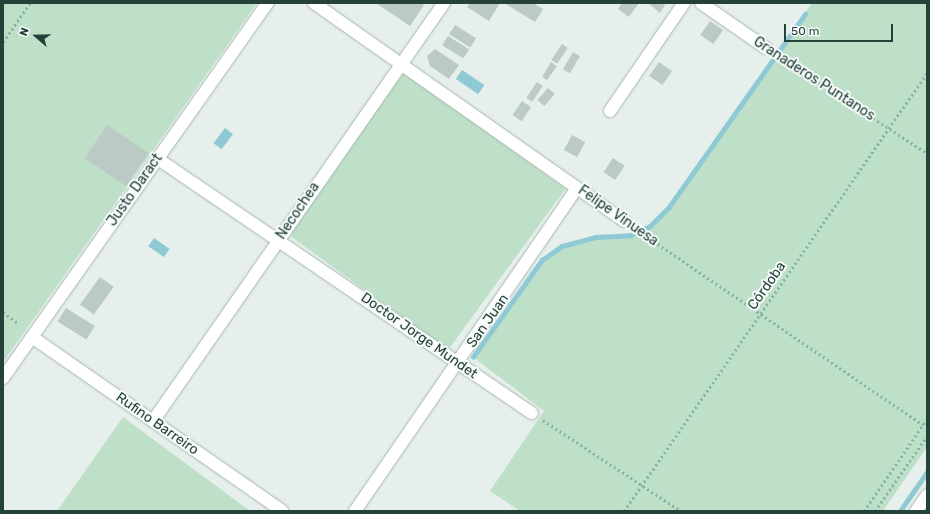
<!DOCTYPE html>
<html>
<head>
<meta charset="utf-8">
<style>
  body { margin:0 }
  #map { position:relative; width:930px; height:514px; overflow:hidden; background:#e6efeb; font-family:Rubik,sans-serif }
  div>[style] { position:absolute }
  .green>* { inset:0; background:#bfe0c8; transform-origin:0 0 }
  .water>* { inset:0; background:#8ec9d4; transform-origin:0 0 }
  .stream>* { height:4.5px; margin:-2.25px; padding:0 2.25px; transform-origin:2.25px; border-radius:2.25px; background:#8ec9d4 }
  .building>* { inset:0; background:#bbcac4; transform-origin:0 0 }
  .path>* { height:2.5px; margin-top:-1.25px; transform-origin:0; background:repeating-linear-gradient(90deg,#86b3a5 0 2px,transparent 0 5px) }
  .roads { filter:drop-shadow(0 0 1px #a8b8b2) drop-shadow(0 0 1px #a8b8b2) }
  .minor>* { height:12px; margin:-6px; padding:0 6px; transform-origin:6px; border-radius:6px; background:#fff }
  span { translate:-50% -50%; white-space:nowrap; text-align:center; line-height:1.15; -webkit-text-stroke:4px #f7fbf9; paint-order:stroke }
  .street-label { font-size:14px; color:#24423a }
  .frame { position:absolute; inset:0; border:4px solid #24423a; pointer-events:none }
  .north { position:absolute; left:16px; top:16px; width:40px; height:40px; -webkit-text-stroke:3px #f7fbf9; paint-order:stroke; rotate:290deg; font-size:11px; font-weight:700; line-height:16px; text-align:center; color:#24423a }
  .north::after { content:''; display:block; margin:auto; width:14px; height:18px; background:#24423a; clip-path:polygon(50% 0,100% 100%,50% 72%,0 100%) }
  .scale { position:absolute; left:784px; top:24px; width:109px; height:18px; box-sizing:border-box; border:2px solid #24423a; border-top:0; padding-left:5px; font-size:12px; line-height:14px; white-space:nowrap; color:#24423a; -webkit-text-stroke:3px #f7fbf9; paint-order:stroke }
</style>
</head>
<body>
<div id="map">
  <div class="green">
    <div style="clip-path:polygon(3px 3px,257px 3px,3px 362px)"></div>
    <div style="clip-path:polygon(812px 3px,927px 3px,927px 447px,883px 511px,520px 511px,490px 491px,544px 411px,473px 357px,542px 260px,562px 246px,596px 237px,631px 235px,650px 226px,669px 207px)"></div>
    <div style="left:402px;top:70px;width:202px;height:200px;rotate:36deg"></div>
    <div style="clip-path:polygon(123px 417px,250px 511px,57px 511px)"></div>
  </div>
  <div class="water">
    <div style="left:462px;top:70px;width:27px;height:11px;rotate:34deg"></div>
    <div style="left:225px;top:128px;width:10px;height:19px;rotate:37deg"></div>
    <div style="left:154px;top:238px;width:19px;height:10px;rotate:35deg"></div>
  </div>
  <div class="stream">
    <div style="left:473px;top:357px;width:119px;rotate:-54.6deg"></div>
    <div style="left:542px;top:260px;width:24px;rotate:-35deg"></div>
    <div style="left:562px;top:246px;width:35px;rotate:-15deg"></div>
    <div style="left:596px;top:237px;width:35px;rotate:-3deg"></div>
    <div style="left:631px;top:235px;width:21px;rotate:-25deg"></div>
    <div style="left:650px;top:226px;width:27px;rotate:-45deg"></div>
    <div style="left:669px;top:207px;width:236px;rotate:-54.8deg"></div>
    <div style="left:900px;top:511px;width:47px;rotate:-55.3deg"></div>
  </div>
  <div class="building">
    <div style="clip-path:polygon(376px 3px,421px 3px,424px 5px,410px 26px)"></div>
    <div style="clip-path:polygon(470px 3px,500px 3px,489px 21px,467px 7px)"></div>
    <div style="clip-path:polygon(504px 3px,533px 3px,543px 9px,535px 22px)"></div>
    <div style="clip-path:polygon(622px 3px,639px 3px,629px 17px,618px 9px)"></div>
    <div style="clip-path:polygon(648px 3px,666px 3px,660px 13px)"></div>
    <div style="left:710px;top:21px;width:16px;height:17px;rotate:35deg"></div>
    <div style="left:455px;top:25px;width:25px;height:11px;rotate:32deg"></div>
    <div style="left:448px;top:36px;width:25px;height:11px;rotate:32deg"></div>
    <div style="left:562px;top:44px;width:7px;height:19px;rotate:34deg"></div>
    <div style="clip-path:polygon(435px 49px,459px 65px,449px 79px,430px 66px,427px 56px)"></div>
    <div style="left:573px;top:52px;width:8px;height:20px;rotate:30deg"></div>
    <div style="clip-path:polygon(551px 62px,557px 66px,547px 80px,542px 77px)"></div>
    <div style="left:659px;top:62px;width:16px;height:17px;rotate:35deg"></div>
    <div style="left:537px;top:82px;width:7px;height:19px;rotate:34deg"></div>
    <div style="left:548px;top:88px;width:9px;height:16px;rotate:41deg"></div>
    <div style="left:522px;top:101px;width:11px;height:17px;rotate:34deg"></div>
    <div style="left:107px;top:125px;width:50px;height:40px;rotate:34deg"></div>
    <div style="left:572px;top:135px;width:15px;height:17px;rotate:28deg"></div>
    <div style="left:613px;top:158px;width:14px;height:17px;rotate:34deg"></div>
    <div style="left:100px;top:277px;width:17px;height:34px;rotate:36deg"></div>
    <div style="left:66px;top:308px;width:34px;height:16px;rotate:32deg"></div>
  </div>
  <div class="path">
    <div style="left:3px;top:42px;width:47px;rotate:-55.3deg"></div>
    <div style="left:777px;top:55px;width:179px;rotate:33.2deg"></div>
    <div style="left:633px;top:227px;width:351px;rotate:34.3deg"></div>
    <div style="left:3px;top:312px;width:19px;rotate:36deg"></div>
    <div style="left:543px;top:420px;width:165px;rotate:33.4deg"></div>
    <div style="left:624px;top:511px;width:533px;rotate:-55.33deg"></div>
    <div style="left:864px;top:511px;width:112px;rotate:-55.6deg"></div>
    <div style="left:875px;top:511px;width:91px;rotate:-55.3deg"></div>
  </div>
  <div class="roads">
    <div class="minor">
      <div style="left:314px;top:3px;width:379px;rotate:35.1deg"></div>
      <div style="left:701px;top:3px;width:79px;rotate:34.7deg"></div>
      <div style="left:610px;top:111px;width:131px;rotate:-55.6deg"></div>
      <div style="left:158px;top:159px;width:452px;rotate:34.2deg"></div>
      <div style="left:32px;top:337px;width:305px;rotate:34.8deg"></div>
      <div style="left:3px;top:378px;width:459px;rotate:-54.8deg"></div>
      <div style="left:153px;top:421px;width:509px;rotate:-55.16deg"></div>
      <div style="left:355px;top:511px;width:392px;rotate:-55.5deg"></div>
      <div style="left:916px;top:511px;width:19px;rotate:-55deg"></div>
    </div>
  </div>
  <div class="street-label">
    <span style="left:814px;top:79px;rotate:33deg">Granaderos Puntanos</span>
    <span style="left:135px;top:190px;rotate:-55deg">Justo Daract</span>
    <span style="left:298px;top:211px;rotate:-56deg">Necochea</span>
    <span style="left:618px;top:216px;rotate:35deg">Felipe Vinuesa</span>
    <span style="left:767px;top:286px;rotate:-55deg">Córdoba</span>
    <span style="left:488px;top:321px;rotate:-55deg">San Juan</span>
    <span style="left:419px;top:336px;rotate:35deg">Doctor Jorge Mundet</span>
    <span style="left:157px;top:424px;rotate:35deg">Rufino Barreiro</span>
  </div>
  <div class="frame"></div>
  <div class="north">N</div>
  <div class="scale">50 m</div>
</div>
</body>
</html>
